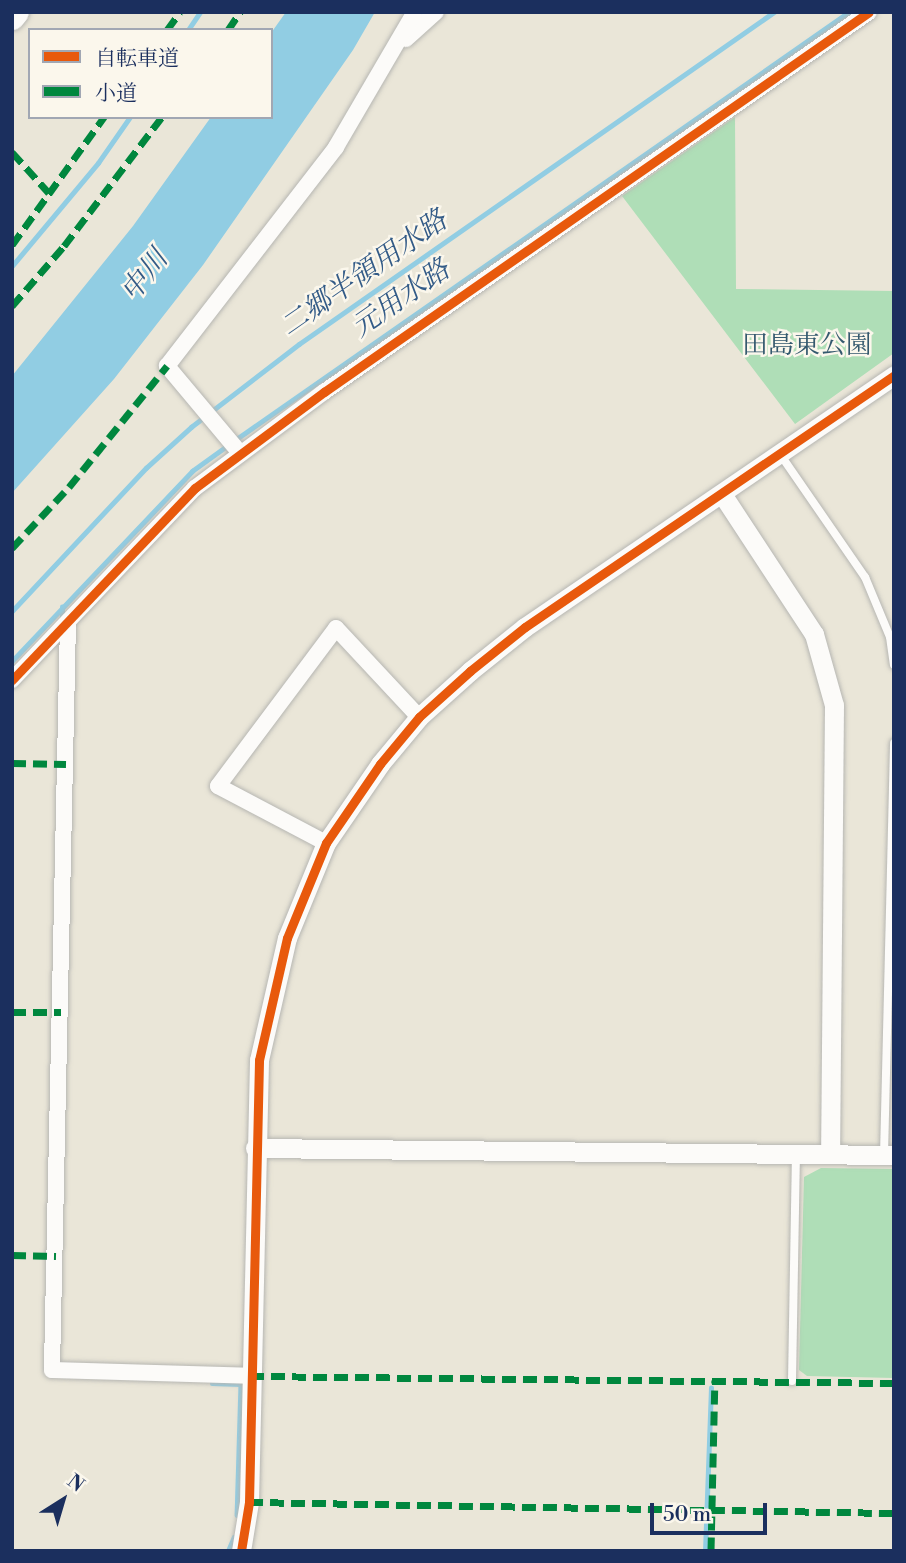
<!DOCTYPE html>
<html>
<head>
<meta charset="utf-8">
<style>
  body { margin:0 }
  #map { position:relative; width:906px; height:1563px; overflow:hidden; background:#eae6d8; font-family:"Libre Bodoni","Noto Serif JP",serif }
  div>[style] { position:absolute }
  .green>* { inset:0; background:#afdeb7 }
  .water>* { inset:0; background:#91cde3 }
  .stream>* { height:4.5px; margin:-2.25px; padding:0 2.25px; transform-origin:2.25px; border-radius:2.25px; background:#91cde3 }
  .roads { filter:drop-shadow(0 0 2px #b6b6b2) drop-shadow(0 0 2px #b6b6b2) }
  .service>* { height:8px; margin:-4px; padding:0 4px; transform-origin:4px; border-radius:4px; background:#fcfbf9 }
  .minor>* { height:16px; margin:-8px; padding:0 8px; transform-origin:8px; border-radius:8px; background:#fcfbf9 }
  .tertiary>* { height:19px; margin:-9.5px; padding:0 9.5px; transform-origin:9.5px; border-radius:9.5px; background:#fcfbf9 }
  .trunk>* { height:26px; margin:-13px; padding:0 13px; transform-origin:13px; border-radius:13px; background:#fcfbf9 }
  .quiet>* { height:7px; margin-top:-3.5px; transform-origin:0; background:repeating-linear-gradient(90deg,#00873e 0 14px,transparent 0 21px) }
  .cycleway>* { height:9px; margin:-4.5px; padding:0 4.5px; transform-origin:4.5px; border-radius:4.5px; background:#e8590c }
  span { translate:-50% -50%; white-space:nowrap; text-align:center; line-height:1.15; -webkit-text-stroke:5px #fbf7ec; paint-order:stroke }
  .park-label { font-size:26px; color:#34596e }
  .water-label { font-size:28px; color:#335b87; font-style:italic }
  .frame { position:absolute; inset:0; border:14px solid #1b2f5e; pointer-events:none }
  .legend { position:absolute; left:28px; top:28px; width:245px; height:91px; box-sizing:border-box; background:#fbf7ec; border:2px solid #a1a7b3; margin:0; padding:9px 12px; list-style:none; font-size:21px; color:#1b2f5e }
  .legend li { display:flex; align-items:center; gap:14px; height:35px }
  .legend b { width:35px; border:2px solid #a1a7b3 }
  .north { position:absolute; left:28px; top:1465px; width:70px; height:70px; -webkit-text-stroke:5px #fbf7ec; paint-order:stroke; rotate:37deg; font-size:19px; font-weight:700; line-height:28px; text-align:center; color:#1b2f5e }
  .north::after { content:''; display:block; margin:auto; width:24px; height:32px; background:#1b2f5e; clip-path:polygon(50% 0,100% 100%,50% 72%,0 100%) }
  .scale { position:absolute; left:650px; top:1503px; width:117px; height:32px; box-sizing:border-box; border:4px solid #1b2f5e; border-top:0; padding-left:9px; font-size:21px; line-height:24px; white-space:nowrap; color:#1b2f5e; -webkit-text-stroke:5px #fbf7ec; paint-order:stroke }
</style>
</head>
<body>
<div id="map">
  <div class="green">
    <div style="clip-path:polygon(735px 117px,736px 289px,894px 291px,894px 353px,795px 424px,622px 196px)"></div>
    <div style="clip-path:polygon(821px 1168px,894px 1169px,894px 1378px,807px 1376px,799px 1370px,804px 1177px)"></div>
  </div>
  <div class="water">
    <div style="clip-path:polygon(286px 12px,375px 12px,353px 50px,203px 265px,114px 379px,12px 493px,12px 376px,133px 226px,211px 117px,271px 117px,271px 33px)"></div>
  </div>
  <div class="stream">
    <div style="left:188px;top:30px;width:22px;rotate:-56deg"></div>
    <div style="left:12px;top:266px;width:134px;rotate:-50.1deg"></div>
    <div style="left:98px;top:163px;width:56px;rotate:-55.2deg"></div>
    <div style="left:235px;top:440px;width:748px;rotate:-34.88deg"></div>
    <div style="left:12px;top:611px;width:196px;rotate:-46.9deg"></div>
    <div style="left:146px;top:468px;width:61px;rotate:-42.3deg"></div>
    <div style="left:191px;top:427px;width:136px;rotate:-37.5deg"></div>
    <div style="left:299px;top:344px;width:580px;rotate:-34.95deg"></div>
    <div style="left:62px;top:620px;width:13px;rotate:-90deg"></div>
    <div style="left:12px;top:661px;width:262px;rotate:-46.5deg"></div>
    <div style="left:192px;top:471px;width:44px;rotate:-35.8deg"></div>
    <div style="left:212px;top:1383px;width:29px;rotate:2deg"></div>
    <div style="left:241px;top:1384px;width:131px;rotate:91.7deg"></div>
    <div style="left:228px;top:1551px;width:15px;rotate:-67deg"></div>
    <div style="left:705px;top:1551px;width:163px;rotate:-87.9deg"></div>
  </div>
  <div class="roads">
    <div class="service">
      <div style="left:780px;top:454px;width:150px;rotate:55.4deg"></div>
      <div style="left:865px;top:577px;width:65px;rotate:67.4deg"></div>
      <div style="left:890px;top:637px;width:28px;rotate:82deg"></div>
      <div style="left:884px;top:1155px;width:412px;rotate:-88.6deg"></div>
      <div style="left:792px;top:1381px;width:227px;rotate:-89deg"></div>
    </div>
    <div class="minor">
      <div style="left:406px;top:39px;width:40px;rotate:-42deg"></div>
      <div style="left:240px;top:453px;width:114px;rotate:-130deg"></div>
      <div style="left:167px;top:366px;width:277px;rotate:-52.3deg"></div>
      <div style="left:336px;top:147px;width:156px;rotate:-59.7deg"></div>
      <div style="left:68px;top:622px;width:748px;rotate:91.23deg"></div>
      <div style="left:52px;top:1370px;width:198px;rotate:1.7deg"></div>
      <div style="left:12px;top:680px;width:265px;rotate:-46.4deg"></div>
      <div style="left:195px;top:488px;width:161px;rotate:-36.7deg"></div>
      <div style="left:324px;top:392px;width:664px;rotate:-34.89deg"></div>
      <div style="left:326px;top:843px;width:122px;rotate:-152.2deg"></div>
      <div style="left:218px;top:786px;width:197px;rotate:-53.2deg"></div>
      <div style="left:336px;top:628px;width:122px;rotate:47deg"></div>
    </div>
    <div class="tertiary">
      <div style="left:722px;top:494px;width:168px;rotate:56.7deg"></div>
      <div style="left:814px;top:634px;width:74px;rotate:74.3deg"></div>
      <div style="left:834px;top:705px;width:449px;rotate:90.5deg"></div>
      <div style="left:255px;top:1148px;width:639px;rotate:0.63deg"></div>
      <div style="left:241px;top:1551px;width:50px;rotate:-80.7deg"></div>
      <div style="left:249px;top:1502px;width:442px;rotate:-88.7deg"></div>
      <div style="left:259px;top:1060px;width:125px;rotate:-77.1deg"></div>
      <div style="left:287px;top:938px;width:103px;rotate:-67.7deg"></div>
      <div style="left:326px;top:843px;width:96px;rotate:-55.6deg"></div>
      <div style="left:380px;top:764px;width:61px;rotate:-50.3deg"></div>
      <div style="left:419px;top:717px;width:69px;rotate:-42deg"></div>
      <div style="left:470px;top:671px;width:70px;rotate:-38.7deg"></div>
      <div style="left:525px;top:627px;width:447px;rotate:-34.3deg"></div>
    </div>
    <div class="trunk">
      <div style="left:12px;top:17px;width:6px;rotate:-51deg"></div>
    </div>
  </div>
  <div class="quiet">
    <div style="left:167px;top:30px;width:22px;rotate:-54deg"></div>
    <div style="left:228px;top:30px;width:22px;rotate:-56deg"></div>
    <div style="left:12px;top:152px;width:55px;rotate:47.9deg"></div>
    <div style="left:12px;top:245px;width:158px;rotate:-54.3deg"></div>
    <div style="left:12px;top:306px;width:79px;rotate:-49.1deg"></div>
    <div style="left:64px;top:246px;width:162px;rotate:-52.8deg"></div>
    <div style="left:12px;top:548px;width:83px;rotate:-46.9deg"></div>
    <div style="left:69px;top:487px;width:156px;rotate:-51deg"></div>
    <div style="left:12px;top:763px;width:54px;rotate:1.1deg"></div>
    <div style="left:12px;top:1012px;width:49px"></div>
    <div style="left:12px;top:1255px;width:44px;rotate:1.3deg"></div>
    <div style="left:250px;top:1376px;width:644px;rotate:0.62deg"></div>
    <div style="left:249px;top:1502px;width:645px;rotate:0.98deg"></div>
    <div style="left:711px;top:1551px;width:171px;rotate:-88.7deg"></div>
  </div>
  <div class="cycleway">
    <div style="left:12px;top:680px;width:265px;rotate:-46.4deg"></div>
    <div style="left:195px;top:488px;width:161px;rotate:-36.7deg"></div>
    <div style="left:324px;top:392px;width:664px;rotate:-34.89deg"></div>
    <div style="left:241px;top:1551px;width:50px;rotate:-80.7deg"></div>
    <div style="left:249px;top:1502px;width:442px;rotate:-88.7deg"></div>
    <div style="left:259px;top:1060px;width:125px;rotate:-77.1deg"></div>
    <div style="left:287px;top:938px;width:103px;rotate:-67.7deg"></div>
    <div style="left:326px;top:843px;width:96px;rotate:-55.6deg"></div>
    <div style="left:380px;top:764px;width:61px;rotate:-50.3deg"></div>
    <div style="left:419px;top:717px;width:69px;rotate:-42deg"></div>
    <div style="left:470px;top:671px;width:70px;rotate:-38.7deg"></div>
    <div style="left:525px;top:627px;width:447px;rotate:-34.3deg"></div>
  </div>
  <div class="park-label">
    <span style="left:807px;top:346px">田島東公園</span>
  </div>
  <div class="water-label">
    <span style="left:364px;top:274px;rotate:-35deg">二郷半領用水路</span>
    <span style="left:145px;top:276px;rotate:-52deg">中川</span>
    <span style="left:401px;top:299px;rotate:-35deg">元用水路</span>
  </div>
  <div class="frame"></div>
  <ul class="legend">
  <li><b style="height:9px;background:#e8590c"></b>自転車道</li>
  <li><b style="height:9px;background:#00873e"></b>小道</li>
  </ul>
  <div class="north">N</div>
  <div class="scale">50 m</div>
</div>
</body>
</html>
